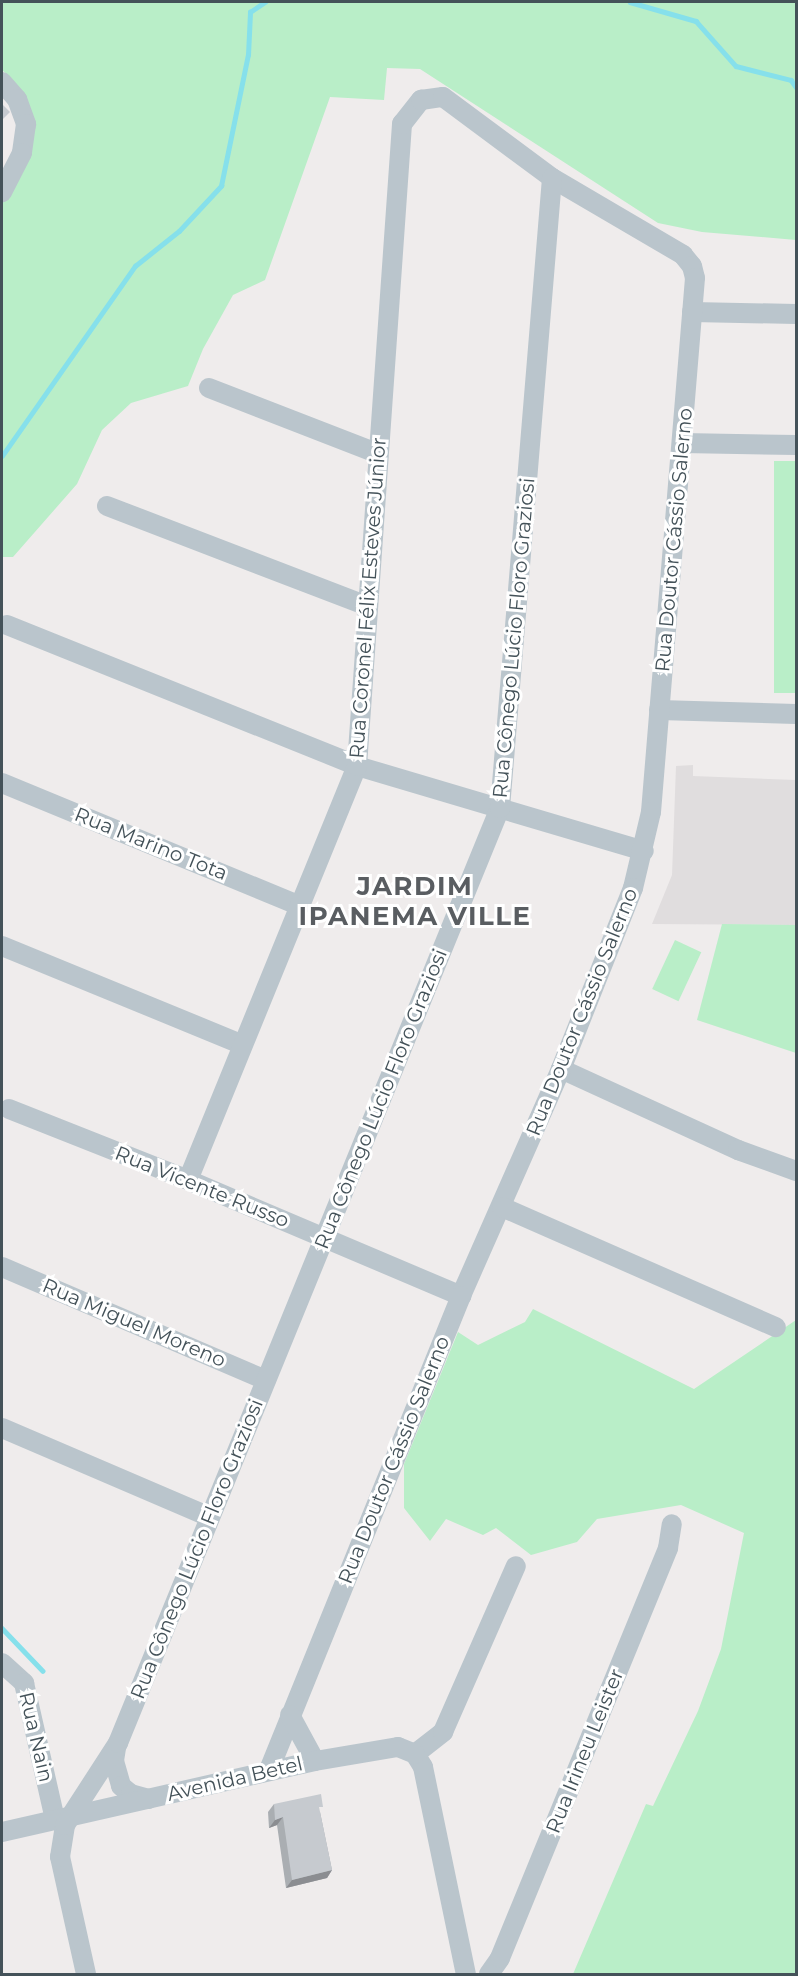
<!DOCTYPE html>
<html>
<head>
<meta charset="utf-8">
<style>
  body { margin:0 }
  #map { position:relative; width:798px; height:1976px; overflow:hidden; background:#efecec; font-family:Montserrat,sans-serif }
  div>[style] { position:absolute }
  .education>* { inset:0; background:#e0ddde }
  .green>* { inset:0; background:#b9eec8; transform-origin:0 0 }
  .stream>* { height:4.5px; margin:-2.25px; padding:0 2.25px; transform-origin:2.25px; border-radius:2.25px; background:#86e0eb }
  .minor>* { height:20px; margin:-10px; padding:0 10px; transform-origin:10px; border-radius:10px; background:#bac5cc }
  .wall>* { inset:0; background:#aaaeb2 }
  .shaded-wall>* { inset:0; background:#8b8d91 }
  .building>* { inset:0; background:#c6cacf }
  span { translate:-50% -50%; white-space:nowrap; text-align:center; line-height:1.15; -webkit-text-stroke:6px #fff; paint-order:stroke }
  .street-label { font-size:20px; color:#445259 }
  .district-label { font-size:26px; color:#595d61; font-weight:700; letter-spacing:1.5px }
  .frame { position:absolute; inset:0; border:3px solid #445259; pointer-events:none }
</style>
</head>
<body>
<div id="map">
  <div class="education">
    <div style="clip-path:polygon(693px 765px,693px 776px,796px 780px,796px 925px,652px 924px,672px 875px,676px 766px)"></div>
  </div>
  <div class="green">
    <div style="clip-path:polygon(2px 2px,796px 2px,796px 240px,702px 232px,658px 223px,420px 69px,387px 68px,384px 100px,330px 97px,265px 280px,233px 295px,203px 349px,188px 386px,131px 403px,102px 430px,77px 484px,13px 557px,2px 557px,2px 199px,31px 116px,12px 79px,2px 70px)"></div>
    <div style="left:774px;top:461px;width:22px;height:232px"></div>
    <div style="clip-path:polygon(722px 924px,796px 925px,796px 1053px,697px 1020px)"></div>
    <div style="left:675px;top:940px;width:29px;height:54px;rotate:25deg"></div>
    <div style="clip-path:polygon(533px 1309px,694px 1389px,796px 1320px,796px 1974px,573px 1974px,646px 1804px,653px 1806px,698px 1711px,721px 1649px,744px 1533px,681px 1505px,597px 1519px,577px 1542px,531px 1555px,496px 1528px,483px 1535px,446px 1519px,430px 1541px,404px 1508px,404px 1464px,458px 1332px,478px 1345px,525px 1322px)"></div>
  </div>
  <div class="stream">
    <div style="left:630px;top:2px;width:69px;rotate:16.1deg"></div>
    <div style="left:696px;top:21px;width:60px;rotate:48.4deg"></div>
    <div style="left:736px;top:66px;width:57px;rotate:14.3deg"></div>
    <div style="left:791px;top:80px;width:9px;rotate:54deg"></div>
    <div style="left:2px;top:456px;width:232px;rotate:-55deg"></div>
    <div style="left:135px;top:266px;width:56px;rotate:-38.5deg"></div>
    <div style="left:179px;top:231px;width:62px;rotate:-47deg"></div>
    <div style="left:221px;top:186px;width:134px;rotate:-78.4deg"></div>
    <div style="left:248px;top:55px;width:43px;rotate:-87.3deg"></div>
    <div style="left:250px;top:12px;width:18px;rotate:-34deg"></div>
    <div style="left:2px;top:1628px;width:59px;rotate:46.4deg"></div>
  </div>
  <div class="minor">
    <div style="left:2px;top:82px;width:23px;rotate:49deg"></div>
    <div style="left:17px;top:99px;width:27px;rotate:70deg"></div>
    <div style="left:26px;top:124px;width:29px;rotate:98deg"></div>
    <div style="left:22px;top:153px;width:44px;rotate:117.1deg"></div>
    <div style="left:692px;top:312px;width:104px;rotate:1.1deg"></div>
    <div style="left:209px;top:388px;width:180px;rotate:21.2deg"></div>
    <div style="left:682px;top:443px;width:114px;rotate:1deg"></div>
    <div style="left:107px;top:506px;width:279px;rotate:21deg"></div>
    <div style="left:7px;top:625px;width:377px;rotate:21.9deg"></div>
    <div style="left:357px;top:766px;width:299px;rotate:16.5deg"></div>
    <div style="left:659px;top:710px;width:137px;rotate:1.7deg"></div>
    <div style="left:2px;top:783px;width:322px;rotate:22.4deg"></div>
    <div style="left:2px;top:946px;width:258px;rotate:22.3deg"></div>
    <div style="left:561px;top:1069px;width:195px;rotate:24.6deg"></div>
    <div style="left:738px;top:1150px;width:62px;rotate:19.9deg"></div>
    <div style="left:9px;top:1109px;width:193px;rotate:21.6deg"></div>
    <div style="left:188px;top:1180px;width:297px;rotate:23deg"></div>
    <div style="left:188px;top:1180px;width:447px;rotate:-67.8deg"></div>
    <div style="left:357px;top:766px;width:644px;rotate:-85.99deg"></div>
    <div style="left:402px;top:124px;width:31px;rotate:-52deg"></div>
    <div style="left:421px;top:100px;width:22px;rotate:-8deg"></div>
    <div style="left:443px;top:97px;width:136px;rotate:36.6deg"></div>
    <div style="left:552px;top:178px;width:152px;rotate:30.4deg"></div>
    <div style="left:683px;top:255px;width:14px;rotate:51deg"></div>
    <div style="left:692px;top:266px;width:12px;rotate:76deg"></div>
    <div style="left:695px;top:278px;width:536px;rotate:94.71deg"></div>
    <div style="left:651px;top:812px;width:78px;rotate:103.3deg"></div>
    <div style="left:633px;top:888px;width:195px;rotate:111.7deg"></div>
    <div style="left:561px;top:1069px;width:248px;rotate:113.8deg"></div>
    <div style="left:461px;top:1296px;width:511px;rotate:112.05deg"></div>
    <div style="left:502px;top:1207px;width:299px;rotate:23.7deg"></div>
    <div style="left:2px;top:1267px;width:287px;rotate:23.2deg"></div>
    <div style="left:2px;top:1428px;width:226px;rotate:23.2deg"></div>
    <div style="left:2px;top:1663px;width:30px;rotate:42deg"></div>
    <div style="left:24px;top:1683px;width:140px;rotate:77.2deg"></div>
    <div style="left:290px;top:1715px;width:52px;rotate:61.5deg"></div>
    <div style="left:116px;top:1748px;width:13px;rotate:99deg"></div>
    <div style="left:114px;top:1761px;width:26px;rotate:74deg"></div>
    <div style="left:121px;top:1786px;width:13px;rotate:39deg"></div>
    <div style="left:131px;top:1794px;width:18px;rotate:16deg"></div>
    <div style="left:415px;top:1754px;width:15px;rotate:58deg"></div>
    <div style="left:423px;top:1767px;width:211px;rotate:78.3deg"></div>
    <div style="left:415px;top:1754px;width:36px;rotate:-38deg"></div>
    <div style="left:443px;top:1732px;width:181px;rotate:-66.3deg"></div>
    <div style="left:2px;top:1832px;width:321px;rotate:-12.8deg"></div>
    <div style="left:315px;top:1761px;width:84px;rotate:-9.6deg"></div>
    <div style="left:398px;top:1747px;width:18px;rotate:22deg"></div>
    <div style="left:86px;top:1974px;width:120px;rotate:-102.5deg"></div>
    <div style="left:60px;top:1857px;width:32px;rotate:-81deg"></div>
    <div style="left:65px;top:1825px;width:98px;rotate:-57.1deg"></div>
    <div style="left:118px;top:1743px;width:1010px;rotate:-67.78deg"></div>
    <div style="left:500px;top:808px;width:632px;rotate:-85.28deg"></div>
    <div style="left:489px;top:1974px;width:19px;rotate:-55deg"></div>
    <div style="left:500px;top:1958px;width:443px;rotate:-67.7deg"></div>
    <div style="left:668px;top:1548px;width:24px;rotate:-81deg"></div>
  </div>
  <div class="wall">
    <div style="clip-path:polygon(274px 1804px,320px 1812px,332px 1870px,327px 1878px,286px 1888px,277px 1825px,269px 1828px,268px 1812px)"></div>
  </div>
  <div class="shaded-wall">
    <div style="clip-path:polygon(283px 1817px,277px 1825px,269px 1828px,275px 1820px)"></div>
    <div style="clip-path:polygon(332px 1870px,327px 1878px,286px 1888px,292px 1880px)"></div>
  </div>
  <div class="building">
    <div style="clip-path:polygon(2px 104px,10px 112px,2px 120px)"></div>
    <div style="clip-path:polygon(321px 1794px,323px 1807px,319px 1807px,332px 1870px,292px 1880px,283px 1817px,275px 1820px,274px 1804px)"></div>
  </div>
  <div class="street-label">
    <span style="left:674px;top:540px;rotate:-85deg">Rua Doutor Cássio Salerno</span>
    <span style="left:368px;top:598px;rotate:-86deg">Rua Coronel Félix Esteves Júnior</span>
    <span style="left:514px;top:638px;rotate:-85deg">Rua Cônego Lúcio Floro Graziosi</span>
    <span style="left:151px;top:844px;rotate:22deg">Rua Marino Tota</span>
    <span style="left:582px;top:1012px;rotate:-68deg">Rua Doutor Cássio Salerno</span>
    <span style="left:381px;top:1099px;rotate:-68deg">Rua Cônego Lúcio Floro Graziosi</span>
    <span style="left:202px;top:1187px;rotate:22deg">Rua Vicente Russo</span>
    <span style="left:134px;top:1323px;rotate:23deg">Rua Miguel Moreno</span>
    <span style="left:394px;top:1460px;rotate:-68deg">Rua Doutor Cássio Salerno</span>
    <span style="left:197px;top:1549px;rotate:-68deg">Rua Cônego Lúcio Floro Graziosi</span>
    <span style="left:36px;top:1737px;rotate:77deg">Rua Nain</span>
    <span style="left:585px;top:1751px;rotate:-68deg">Rua Irineu Leister</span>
    <span style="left:235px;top:1779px;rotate:-13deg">Avenida Betel</span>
  </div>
  <div class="district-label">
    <span style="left:415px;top:902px">JARDIM<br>IPANEMA VILLE</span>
  </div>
  <div class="frame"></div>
</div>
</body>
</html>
